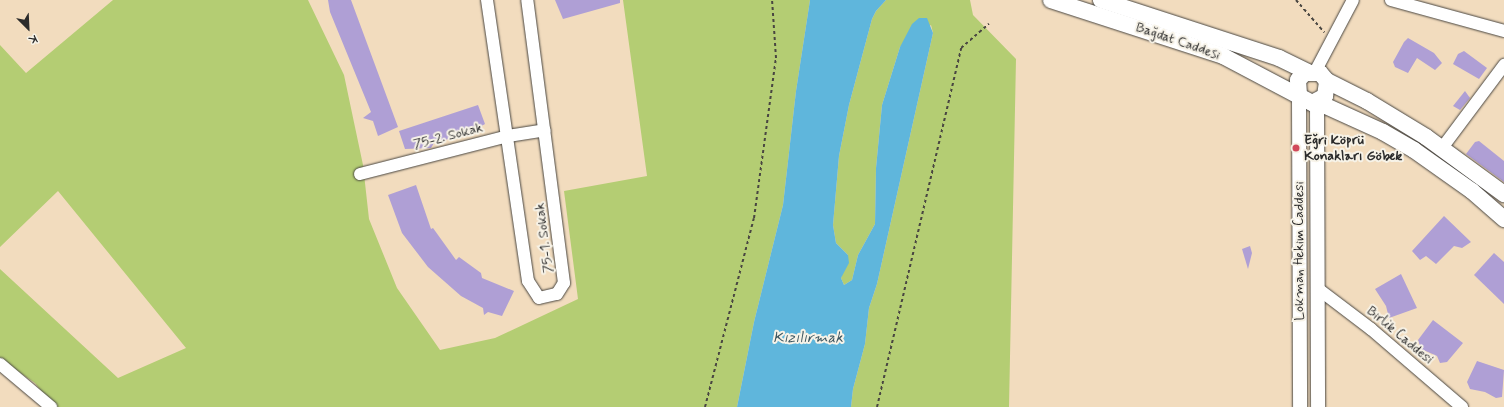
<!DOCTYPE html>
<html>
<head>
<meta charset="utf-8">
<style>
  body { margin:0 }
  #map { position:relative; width:1504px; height:407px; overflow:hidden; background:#f2dcbe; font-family:Mynerve,sans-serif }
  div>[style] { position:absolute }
  .green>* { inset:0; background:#b4cd73 }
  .water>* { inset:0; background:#5fb6dc }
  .building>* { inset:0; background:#af9fd5 }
  .path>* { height:2px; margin-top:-1px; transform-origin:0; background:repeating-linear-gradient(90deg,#494641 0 3px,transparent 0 6px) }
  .roads { filter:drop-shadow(0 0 1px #494641) drop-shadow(0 0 1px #494641) }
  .minor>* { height:12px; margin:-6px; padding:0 6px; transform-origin:6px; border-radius:6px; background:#fff }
  .tertiary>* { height:14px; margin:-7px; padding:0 7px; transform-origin:7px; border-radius:7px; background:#fff }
  .secondary>* { height:16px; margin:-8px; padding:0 8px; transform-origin:8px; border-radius:8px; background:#fff }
  .dots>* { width:11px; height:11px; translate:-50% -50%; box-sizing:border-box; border:2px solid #f7f3e8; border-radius:50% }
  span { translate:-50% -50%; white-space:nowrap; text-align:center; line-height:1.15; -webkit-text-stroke:4px #f7f3e8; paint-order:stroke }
  .street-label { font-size:14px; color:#2b2b2b }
  .poi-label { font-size:14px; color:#2b2b2b; font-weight:700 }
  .left { translate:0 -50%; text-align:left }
  .water-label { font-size:15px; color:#3b5560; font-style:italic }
  .north { position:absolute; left:8px; top:8px; width:40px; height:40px; -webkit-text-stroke:3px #f7f3e8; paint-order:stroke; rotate:156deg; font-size:11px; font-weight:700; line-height:16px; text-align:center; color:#2b2b2b }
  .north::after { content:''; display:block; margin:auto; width:14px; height:18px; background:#2b2b2b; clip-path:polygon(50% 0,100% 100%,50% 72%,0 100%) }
</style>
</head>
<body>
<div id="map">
  <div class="green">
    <div style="clip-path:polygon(113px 0,308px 0,344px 75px,363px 165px,369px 219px,397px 288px,440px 350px,495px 338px,578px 299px,564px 191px,647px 176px,623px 0,810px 0,796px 91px,783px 205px,754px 322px,737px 407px,53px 407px,35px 383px,0 359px,0 269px,118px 378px,186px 348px,58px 191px,0 247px,0 45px,26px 73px)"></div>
    <div style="clip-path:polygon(886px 0,970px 0,973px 15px,1016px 59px,1009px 407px,851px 407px,853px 389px,865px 344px,869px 308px,877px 284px,933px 33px,931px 25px,900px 47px,882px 105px,876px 168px,875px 224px,858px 255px,852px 280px,844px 285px,841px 278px,848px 255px,836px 243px,833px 225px,839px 156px,849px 105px,872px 19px,876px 11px)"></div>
  </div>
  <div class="water">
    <div style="clip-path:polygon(810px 0,886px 0,876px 11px,872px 19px,849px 105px,839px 156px,833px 225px,836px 243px,848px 255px,849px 263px,841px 278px,844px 285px,852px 280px,858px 255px,875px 224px,876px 168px,882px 105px,900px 47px,912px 24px,919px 18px,927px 18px,933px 33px,877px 284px,869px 308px,865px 344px,853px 389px,851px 407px,737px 407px,754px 322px,783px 205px,796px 91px)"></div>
  </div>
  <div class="building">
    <div style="clip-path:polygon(328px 0,351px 0,398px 127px,378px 136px,373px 121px,363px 118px,371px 112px,330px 12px)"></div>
    <div style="clip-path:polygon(555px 0,620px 0,620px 3px,563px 19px)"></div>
    <div style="clip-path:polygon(1408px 38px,1434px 53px,1442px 63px,1435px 70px,1417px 58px,1408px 73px,1395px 67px,1393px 62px,1404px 42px)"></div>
    <div style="clip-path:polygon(1464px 51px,1487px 68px,1479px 79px,1453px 64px,1458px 54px)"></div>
    <div style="clip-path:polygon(1465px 91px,1470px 98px,1460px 110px,1453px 106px)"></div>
    <div style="clip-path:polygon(478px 105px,485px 124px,467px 134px,434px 143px,431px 148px,405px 149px,399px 131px)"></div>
    <div style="clip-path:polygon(1479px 141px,1504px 161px,1504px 182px,1466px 154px,1475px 142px)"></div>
    <div style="clip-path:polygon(416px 185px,431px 229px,433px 228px,456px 260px,459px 257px,481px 273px,482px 278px,514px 291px,502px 316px,488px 312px,484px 315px,483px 308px,461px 296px,428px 267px,402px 233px,388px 195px)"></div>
    <div style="clip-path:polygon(1444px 216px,1471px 242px,1462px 248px,1454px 246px,1436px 264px,1426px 256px,1420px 260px,1412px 251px)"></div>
    <div style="clip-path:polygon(1250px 246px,1252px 253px,1248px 269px,1242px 249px)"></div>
    <div style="clip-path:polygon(1494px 253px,1504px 262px,1504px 304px,1474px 275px)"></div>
    <div style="clip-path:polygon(1401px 274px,1417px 308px,1389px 318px,1386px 306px,1375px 289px)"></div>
    <div style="clip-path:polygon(1433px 320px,1463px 343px,1447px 362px,1440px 363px,1437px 356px,1421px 349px,1418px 340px)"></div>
    <div style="clip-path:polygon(1477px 361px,1504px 370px,1502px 397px,1496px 398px,1485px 392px,1470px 389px,1467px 382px)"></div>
  </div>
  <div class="path">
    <div style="left:1296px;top:0;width:43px;rotate:48.8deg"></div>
    <div style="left:705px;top:407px;width:195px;rotate:-75.5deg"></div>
    <div style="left:754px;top:218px;width:162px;rotate:-82.2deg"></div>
    <div style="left:776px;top:58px;width:58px;rotate:-93.9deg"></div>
    <div style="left:877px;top:407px;width:369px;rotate:-76.8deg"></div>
    <div style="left:961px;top:48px;width:37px;rotate:-41deg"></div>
  </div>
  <div class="roads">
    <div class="minor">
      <div style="left:487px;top:0;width:284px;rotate:81.7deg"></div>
      <div style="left:528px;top:281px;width:20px;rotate:57deg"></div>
      <div style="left:539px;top:298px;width:18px;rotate:-13deg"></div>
      <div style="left:557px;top:294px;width:13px;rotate:-58deg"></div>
      <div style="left:564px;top:283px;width:285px;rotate:-97.4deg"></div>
      <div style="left:1391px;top:0;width:117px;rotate:15.3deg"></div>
      <div style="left:1315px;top:72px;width:81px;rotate:-62.2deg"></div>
      <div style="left:1442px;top:148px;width:104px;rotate:-53.2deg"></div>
      <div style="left:360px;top:174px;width:153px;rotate:-14.4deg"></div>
      <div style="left:508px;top:136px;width:37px;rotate:-9deg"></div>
      <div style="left:1317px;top:288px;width:68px;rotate:37.2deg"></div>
      <div style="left:1371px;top:329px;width:120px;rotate:40.6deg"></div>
      <div style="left:0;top:364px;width:67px;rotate:40.1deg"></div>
    </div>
    <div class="tertiary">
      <div style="left:1299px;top:96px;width:311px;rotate:89.8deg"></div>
      <div style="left:1317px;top:102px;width:305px;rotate:89.8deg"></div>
    </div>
    <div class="secondary">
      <div style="left:1051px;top:0;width:181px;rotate:18deg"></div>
      <div style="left:1223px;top:56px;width:101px;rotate:27.8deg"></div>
      <div style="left:1312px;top:103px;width:15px;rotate:-28deg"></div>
      <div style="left:1325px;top:96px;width:15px;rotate:-82deg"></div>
      <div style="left:1327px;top:81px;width:11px;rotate:-131deg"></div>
      <div style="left:1320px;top:73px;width:15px;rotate:180deg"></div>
      <div style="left:1305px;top:73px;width:10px;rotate:135deg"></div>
      <div style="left:1298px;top:80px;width:16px;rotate:86deg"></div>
      <div style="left:1101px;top:0;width:187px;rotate:18deg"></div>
      <div style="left:1279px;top:58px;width:32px;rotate:26deg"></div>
      <div style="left:1327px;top:81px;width:45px;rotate:26.6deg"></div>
      <div style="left:1367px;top:101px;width:69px;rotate:31.4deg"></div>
      <div style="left:1426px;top:137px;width:97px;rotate:36.2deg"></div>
      <div style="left:1317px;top:102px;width:72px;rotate:24.4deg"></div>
      <div style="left:1383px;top:132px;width:36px;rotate:30deg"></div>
      <div style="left:1414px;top:150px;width:71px;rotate:35.3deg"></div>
      <div style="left:1472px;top:191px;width:43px;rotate:41.2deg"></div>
    </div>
  </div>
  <div class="dots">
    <div style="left:1296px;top:148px;background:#d1495b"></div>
  </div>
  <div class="street-label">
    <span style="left:1178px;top:41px;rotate:19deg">Bağdat Caddesi</span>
    <span style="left:448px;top:136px;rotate:-14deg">75-2. Sokak</span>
    <span style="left:544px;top:238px;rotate:-97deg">75-1. Sokak</span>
    <span style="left:1299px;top:251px;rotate:-90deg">Lokman Hekim Caddesi</span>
    <span style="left:1400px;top:335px;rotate:40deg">Birlik Caddesi</span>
  </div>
  <div class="poi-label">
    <span class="left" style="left:1304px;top:148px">Eğri Köprü<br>Konakları Göbek</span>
  </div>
  <div class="water-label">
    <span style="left:808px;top:339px">Kızılırmak</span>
  </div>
  <div class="north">K</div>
</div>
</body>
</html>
